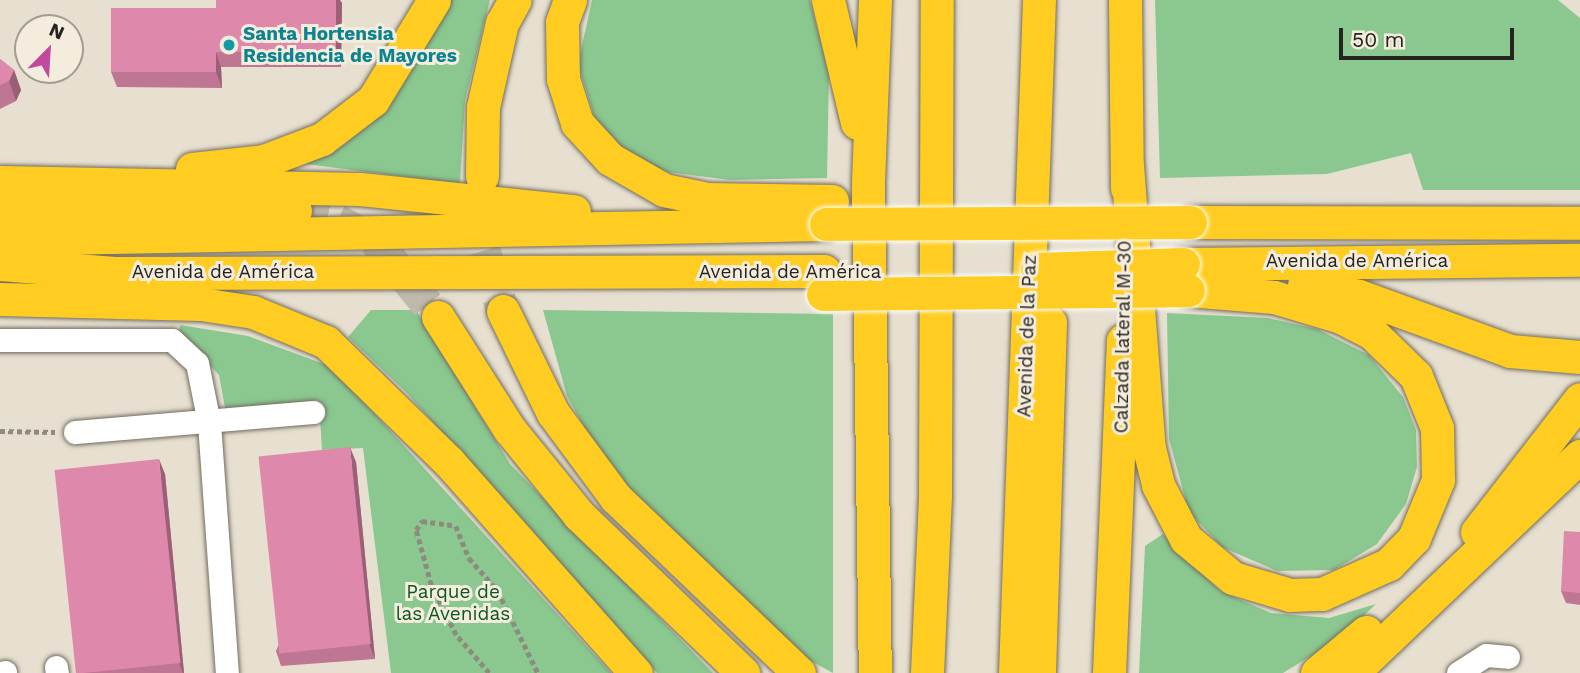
<!DOCTYPE html>
<html>
<head>
<meta charset="utf-8">
<style>
  body { margin:0 }
  #map { position:relative; width:1580px; height:673px; overflow:hidden; background:#e7e0d1; font-family:"Work Sans",sans-serif }
  div>[style] { position:absolute }
  .green>* { inset:0; background:#8ac890 }
  .highway-tunnel>* { height:33px; margin-top:-16.5px; transform-origin:0; background:repeating-linear-gradient(90deg,#c0baad 0 33px,transparent 0 50px) }
  .path>* { height:4.5px; margin-top:-2.25px; transform-origin:0; background:repeating-linear-gradient(90deg,#8f8a7f 0 5px,transparent 0 8.5px) }
  .roads { filter:drop-shadow(0 0 2px #726c5e) drop-shadow(0 0 2px #726c5e) }
  .minor>* { height:23px; margin:-11.5px; padding:0 11.5px; transform-origin:11.5px; border-radius:11.5px; background:#fff }
  .highway>* { height:33px; margin:-16.5px; padding:0 16.5px; transform-origin:16.5px; border-radius:16.5px; background:#ffcd21 }
  .bridges { filter:drop-shadow(0 0 2px #fff) drop-shadow(0 0 2px #fff) }
  .highway-bridge>* { height:33px; margin:-16.5px; padding:0 16.5px; transform-origin:16.5px; border-radius:16.5px; background:#ffcd21 }
  .wall>* { inset:0; background:#bf7693 }
  .shaded-wall>* { inset:0; background:#9b6078 }
  .building>* { inset:0; background:#de89ab; transform-origin:0 0 }
  .dots>* { width:19px; height:19px; translate:-50% -50%; box-sizing:border-box; border:4px solid #f4edde; border-radius:50% }
  span { translate:-50% -50%; white-space:nowrap; text-align:center; line-height:1.15; -webkit-text-stroke:6px #f4edde; paint-order:stroke }
  .culture-label { font-size:19px; color:#0d838f; font-weight:700 }
  .left { translate:0 -50%; text-align:left }
  .street-label { font-size:19px; color:#26231e }
  .park-label { font-size:19px; color:#0b571f }
  .north { position:absolute; left:14px; top:14px; width:70px; height:70px; box-sizing:border-box; background:#f4edde; border:2px solid #a29c91; border-radius:50%; rotate:24deg; font-size:19px; font-weight:700; line-height:28px; text-align:center; color:#26231e }
  .north::after { content:''; display:block; margin:auto; width:24px; height:32px; background:#c14a9f; clip-path:polygon(50% 0,100% 100%,50% 72%,0 100%) }
  .scale { position:absolute; left:1339px; top:28px; width:175px; height:32px; box-sizing:border-box; border:4px solid #26231e; border-top:0; padding-left:9px; font-size:21px; line-height:24px; white-space:nowrap; color:#26231e; -webkit-text-stroke:5px #f4edde; paint-order:stroke }
</style>
</head>
<body>
<div id="map">
  <div class="green">
    <div style="clip-path:polygon(448px 0,490px 0,465px 100px,460px 184px,298px 163px,345px 144px,393px 96px)"></div>
    <div style="clip-path:polygon(592px 0,810px 0,829px 74px,827px 178px,730px 180px,667px 172px,625px 153px,596px 122px,578px 64px)"></div>
    <div style="clip-path:polygon(1155px 0,1558px 0,1580px 18px,1580px 190px,1423px 190px,1411px 153px,1327px 174px,1160px 178px)"></div>
    <div style="clip-path:polygon(371px 310px,416px 310px,510px 464px,713px 673px,657px 673px,406px 392px,348px 337px)"></div>
    <div style="clip-path:polygon(543px 310px,833px 314px,833px 673px,796px 653px,608px 470px,567px 396px)"></div>
    <div style="clip-path:polygon(1167px 313px,1268px 318px,1317px 329px,1369px 355px,1403px 397px,1416px 430px,1417px 467px,1406px 504px,1377px 544px,1334px 570px,1277px 571px,1222px 547px,1189px 512px,1169px 439px)"></div>
    <div style="clip-path:polygon(180px 325px,248px 336px,332px 367px,611px 673px,391px 673px,363px 448px,322px 450px,319px 401px,225px 408px,219px 375px,179px 333px)"></div>
    <div style="clip-path:polygon(1163px 534px,1220px 591px,1271px 613px,1329px 618px,1376px 604px,1340px 638px,1283px 673px,1139px 673px,1145px 546px)"></div>
  </div>
  <div class="highway-tunnel">
    <div style="left:483px;top:203px;width:47px;rotate:88.8deg"></div>
    <div style="left:484px;top:250px;width:64px;rotate:72.7deg"></div>
    <div style="left:295px;top:211px;width:43px;rotate:12.1deg"></div>
    <div style="left:337px;top:220px;width:43px;rotate:27.8deg"></div>
    <div style="left:375px;top:240px;width:99px;rotate:50.7deg"></div>
  </div>
  <div class="path">
    <div style="left:0;top:431px;width:55px;rotate:1deg"></div>
    <div style="left:489px;top:673px;width:50px;rotate:-131deg"></div>
    <div style="left:456px;top:635px;width:56px;rotate:-116.6deg"></div>
    <div style="left:431px;top:585px;width:57px;rotate:-105.3deg"></div>
    <div style="left:416px;top:530px;width:11px;rotate:-56deg"></div>
    <div style="left:422px;top:521px;width:34px;rotate:8deg"></div>
    <div style="left:456px;top:526px;width:35px;rotate:68deg"></div>
    <div style="left:469px;top:558px;width:44px;rotate:48.7deg"></div>
    <div style="left:498px;top:591px;width:91px;rotate:64deg"></div>
  </div>
  <div class="roads">
    <div class="minor">
      <div style="left:0;top:340px;width:172px"></div>
      <div style="left:172px;top:340px;width:34px;rotate:43deg"></div>
      <div style="left:197px;top:363px;width:61px;rotate:78.7deg"></div>
      <div style="left:209px;top:423px;width:251px;rotate:85.9deg"></div>
      <div style="left:75px;top:432px;width:239px;rotate:-4.8deg"></div>
      <div style="left:56px;top:667px;width:6px;rotate:81deg"></div>
      <div style="left:5px;top:672px;width:1px;rotate:90deg"></div>
      <div style="left:1458px;top:673px;width:33px;rotate:-33deg"></div>
      <div style="left:1486px;top:655px;width:22px;rotate:5deg"></div>
    </div>
    <div class="highway">
      <div style="left:570px;top:0;width:23px;rotate:110deg"></div>
      <div style="left:562px;top:22px;width:57px;rotate:89deg"></div>
      <div style="left:563px;top:79px;width:46px;rotate:72.3deg"></div>
      <div style="left:577px;top:123px;width:49px;rotate:47.5deg"></div>
      <div style="left:610px;top:159px;width:62px;rotate:29.9deg"></div>
      <div style="left:664px;top:190px;width:44px;rotate:11.8deg"></div>
      <div style="left:707px;top:199px;width:125px;rotate:0.9deg"></div>
      <div style="left:828px;top:0;width:126px;rotate:76.7deg"></div>
      <div style="left:875px;top:0;width:182px;rotate:92.2deg"></div>
      <div style="left:868px;top:182px;width:491px;rotate:89.2deg"></div>
      <div style="left:1125px;top:0;width:188px;rotate:89.4deg"></div>
      <div style="left:1127px;top:165px;width:284px;rotate:85.6deg"></div>
      <div style="left:1149px;top:448px;width:38px;rotate:76deg"></div>
      <div style="left:1158px;top:485px;width:61px;rotate:62.6deg"></div>
      <div style="left:1186px;top:539px;width:61px;rotate:39.7deg"></div>
      <div style="left:1233px;top:578px;width:59px;rotate:16.6deg"></div>
      <div style="left:1290px;top:595px;width:32px;rotate:-2deg"></div>
      <div style="left:1322px;top:594px;width:73px;rotate:-24.1deg"></div>
      <div style="left:1389px;top:564px;width:36px;rotate:-46deg"></div>
      <div style="left:1414px;top:538px;width:63px;rotate:-67.5deg"></div>
      <div style="left:1438px;top:480px;width:52px;rotate:-91.1deg"></div>
      <div style="left:1437px;top:428px;width:56px;rotate:-112deg"></div>
      <div style="left:1416px;top:376px;width:62px;rotate:-135.7deg"></div>
      <div style="left:1372px;top:333px;width:35px;rotate:-153deg"></div>
      <div style="left:1341px;top:317px;width:70px;rotate:-163.4deg"></div>
      <div style="left:1274px;top:297px;width:86px;rotate:-175.3deg"></div>
      <div style="left:192px;top:169px;width:72px;rotate:-6.3deg"></div>
      <div style="left:264px;top:161px;width:62px;rotate:-20.8deg"></div>
      <div style="left:322px;top:139px;width:64px;rotate:-37.4deg"></div>
      <div style="left:373px;top:100px;width:117px;rotate:-58.6deg"></div>
      <div style="left:482px;top:176px;width:69px;rotate:-89.2deg"></div>
      <div style="left:483px;top:107px;width:86px;rotate:-77.3deg"></div>
      <div style="left:502px;top:23px;width:26px;rotate:-61deg"></div>
      <div style="left:0;top:182px;width:360px;rotate:1.1deg"></div>
      <div style="left:360px;top:189px;width:215px;rotate:5.9deg"></div>
      <div style="left:0;top:215px;width:295px;rotate:-0.8deg"></div>
      <div style="left:1190px;top:222px;width:390px;rotate:0.1deg"></div>
      <div style="left:0;top:239px;width:826px;rotate:-1.04deg"></div>
      <div style="left:0;top:264px;width:115px;rotate:4.5deg"></div>
      <div style="left:115px;top:273px;width:709px;rotate:-0.16deg"></div>
      <div style="left:1183px;top:264px;width:397px;rotate:-0.6deg"></div>
      <div style="left:1304px;top:285px;width:56px;rotate:11.3deg"></div>
      <div style="left:1359px;top:296px;width:161px;rotate:20deg"></div>
      <div style="left:1510px;top:351px;width:70px;rotate:4.9deg"></div>
      <div style="left:0;top:299px;width:201px;rotate:1.4deg"></div>
      <div style="left:201px;top:304px;width:53px;rotate:8.7deg"></div>
      <div style="left:253px;top:312px;width:79px;rotate:22.3deg"></div>
      <div style="left:326px;top:342px;width:172px;rotate:44.3deg"></div>
      <div style="left:449px;top:462px;width:282px;rotate:48.5deg"></div>
      <div style="left:503px;top:311px;width:114px;rotate:63.9deg"></div>
      <div style="left:553px;top:413px;width:106px;rotate:53.5deg"></div>
      <div style="left:616px;top:498px;width:253px;rotate:43.7deg"></div>
      <div style="left:438px;top:317px;width:134px;rotate:57.5deg"></div>
      <div style="left:510px;top:430px;width:109px;rotate:50.9deg"></div>
      <div style="left:579px;top:515px;width:228px;rotate:43.9deg"></div>
      <div style="left:1477px;top:532px;width:168px;rotate:-52.2deg"></div>
      <div style="left:927px;top:673px;width:178px;rotate:-87.4deg"></div>
      <div style="left:935px;top:495px;width:495px;rotate:-89.8deg"></div>
      <div style="left:1015px;top:673px;width:673px;rotate:-87.96deg"></div>
      <div style="left:1039px;top:673px;width:351px;rotate:-88.2deg"></div>
      <div style="left:1109px;top:673px;width:333px;rotate:-87.6deg"></div>
      <div style="left:1317px;top:673px;width:64px;rotate:-39.9deg"></div>
      <div style="left:1352px;top:673px;width:315px;rotate:-43.6deg"></div>
    </div>
  </div>
  <div class="bridges">
    <div class="highway-bridge">
      <div style="left:826px;top:224px;width:364px;rotate:-0.3deg"></div>
      <div style="left:1037px;top:269px;width:146px;rotate:-2deg"></div>
      <div style="left:823px;top:294px;width:365px;rotate:-0.6deg"></div>
    </div>
  </div>
  <div class="wall">
    <div style="clip-path:polygon(342px 3px,341px 67px,221px 67px,222px 88px,117px 87px,111px 72px)"></div>
    <div style="clip-path:polygon(0 59px,14px 70px,21px 90px,16px 101px,0 109px)"></div>
    <div style="clip-path:polygon(356px 462px,375px 659px,281px 666px,276px 651px)"></div>
    <div style="clip-path:polygon(165px 474px,184px 673px,83px 673px,82px 671px)"></div>
    <div style="clip-path:polygon(1580px 532px,1580px 605px,1566px 603px,1561px 591px)"></div>
  </div>
  <div class="shaded-wall">
    <div style="clip-path:polygon(336px 0,340px 0,342px 3px,341px 67px,336px 52px)"></div>
    <div style="clip-path:polygon(216px 52px,221px 67px,222px 88px,216px 72px)"></div>
    <div style="clip-path:polygon(14px 70px,21px 90px,16px 101px,9px 81px)"></div>
    <div style="clip-path:polygon(350px 447px,356px 462px,375px 659px,369px 644px)"></div>
    <div style="clip-path:polygon(159px 459px,165px 474px,184px 673px,183px 673px,179px 663px)"></div>
  </div>
  <div class="building">
    <div style="clip-path:polygon(216px 0,336px 0,336px 52px,216px 52px,216px 72px,111px 72px,111px 8px,216px 8px)"></div>
    <div style="clip-path:polygon(0 59px,14px 70px,9px 81px,0 85px)"></div>
    <div style="left:350px;top:447px;width:198px;height:92px;rotate:84deg"></div>
    <div style="left:159px;top:459px;width:205px;height:105px;rotate:84deg"></div>
    <div style="clip-path:polygon(1564px 531px,1580px 532px,1580px 593px,1561px 591px)"></div>
  </div>
  <div class="dots">
    <div style="left:229px;top:45px;background:#0f9aa8"></div>
  </div>
  <div class="culture-label">
    <span class="left" style="left:243px;top:45px">Santa Hortensia<br>Residencia de Mayores</span>
  </div>
  <div class="street-label">
    <span style="left:1357px;top:261px">Avenida de América</span>
    <span style="left:223px;top:272px">Avenida de América</span>
    <span style="left:790px;top:272px">Avenida de América</span>
    <span style="left:1027px;top:336px;rotate:-88deg">Avenida de la Paz</span>
    <span style="left:1123px;top:337px;rotate:-89deg">Calzada lateral M-30</span>
  </div>
  <div class="park-label">
    <span style="left:453px;top:603px">Parque de<br>las Avenidas</span>
  </div>
  <div class="north">N</div>
  <div class="scale">50 m</div>
</div>
</body>
</html>
